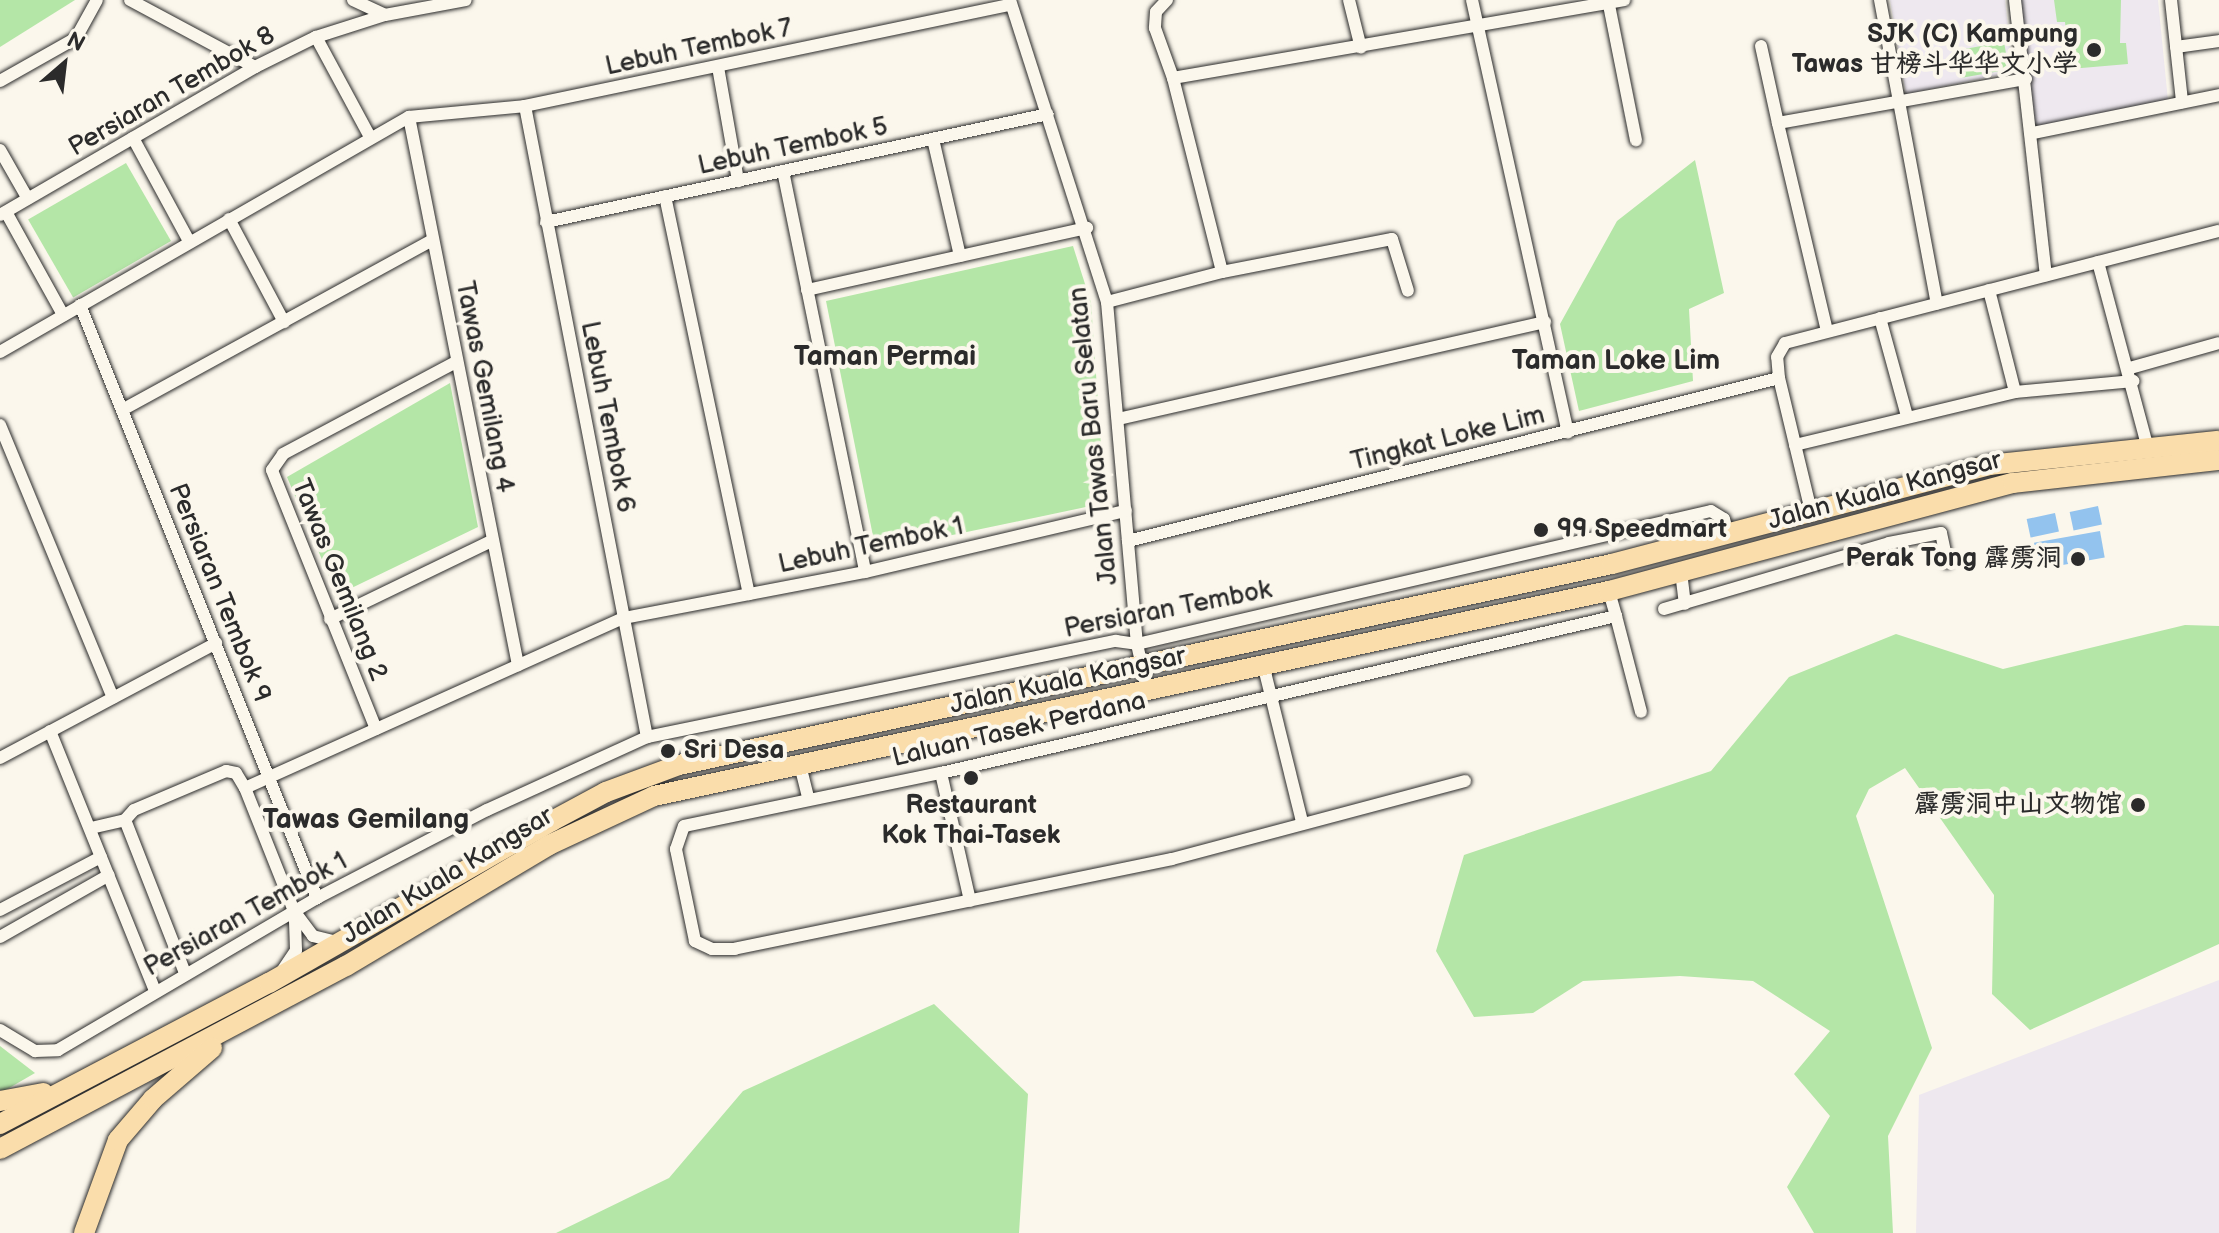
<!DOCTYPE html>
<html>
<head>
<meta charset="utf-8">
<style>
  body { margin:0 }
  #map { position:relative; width:2219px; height:1233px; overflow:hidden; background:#fbf7ec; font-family:"Balsamiq Sans","LXGW WenKai TC",sans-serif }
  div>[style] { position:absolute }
  .built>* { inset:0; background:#eee8ef }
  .green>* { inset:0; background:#b4e6a7; transform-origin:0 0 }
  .water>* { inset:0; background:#93c3ee; transform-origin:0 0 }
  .roads { filter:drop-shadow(0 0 2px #2b2b2b) drop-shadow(0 0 2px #2b2b2b) }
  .minor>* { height:12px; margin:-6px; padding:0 6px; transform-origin:6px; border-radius:6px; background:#fbf7ec }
  .highway>* { height:20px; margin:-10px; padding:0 10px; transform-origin:10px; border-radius:10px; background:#faddab }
  .dots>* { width:22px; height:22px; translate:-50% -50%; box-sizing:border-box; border:4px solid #fbf7ec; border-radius:50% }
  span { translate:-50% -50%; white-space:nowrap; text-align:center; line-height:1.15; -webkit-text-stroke:8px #fbf7ec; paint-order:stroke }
  .poi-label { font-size:26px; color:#2b2b2b; font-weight:700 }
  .right { translate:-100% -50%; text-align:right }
  .left { translate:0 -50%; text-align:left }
  .street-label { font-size:26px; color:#2b2b2b }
  .neighbourhood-label { font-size:28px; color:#2b2b2b; font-weight:700 }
  .north { position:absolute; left:24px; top:24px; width:80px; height:80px; -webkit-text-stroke:6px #fbf7ec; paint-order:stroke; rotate:28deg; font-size:22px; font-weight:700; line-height:32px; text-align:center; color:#2b2b2b }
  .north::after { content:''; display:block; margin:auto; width:28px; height:36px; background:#2b2b2b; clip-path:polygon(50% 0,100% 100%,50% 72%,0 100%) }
</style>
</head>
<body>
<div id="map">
  <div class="built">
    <div style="clip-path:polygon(1890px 0,2005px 0,2013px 72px,1906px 94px)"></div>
    <div style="clip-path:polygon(2019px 0,2158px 0,2168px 101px,2036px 127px)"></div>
    <div style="clip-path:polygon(2219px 980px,2219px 1233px,1916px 1233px,1919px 1095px)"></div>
  </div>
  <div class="green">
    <div style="clip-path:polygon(0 0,75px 0,0 47px)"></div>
    <div style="clip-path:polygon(2054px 0,2121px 0,2120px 43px,2126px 43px,2128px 64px,2070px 69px,2065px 22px,2057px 22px)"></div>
    <div style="left:2004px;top:42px;width:28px;height:49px;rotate:80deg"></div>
    <div style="clip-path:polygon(1695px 160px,1724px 293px,1689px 309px,1693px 381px,1579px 411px,1560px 324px,1617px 221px)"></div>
    <div style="left:126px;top:163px;width:90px;height:113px;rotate:60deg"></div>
    <div style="clip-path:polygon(1073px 246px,1091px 303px,1105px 503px,876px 551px,826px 301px)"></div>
    <div style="clip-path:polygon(450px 383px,478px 527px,337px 595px,287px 477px)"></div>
    <div style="clip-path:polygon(2185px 625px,2219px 626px,2219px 944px,2030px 1030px,1992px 994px,1994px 895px,1905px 768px,1869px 789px,1856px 816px,1932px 1048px,1888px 1136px,1893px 1233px,1814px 1233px,1787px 1187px,1830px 1116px,1794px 1074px,1830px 1031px,1753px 981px,1680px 976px,1583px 981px,1533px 1013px,1474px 1017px,1436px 951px,1464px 855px,1711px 771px,1789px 677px,1896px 634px,2003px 669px)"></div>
    <div style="clip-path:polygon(934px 1004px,1028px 1094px,1019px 1233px,556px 1233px,669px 1178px,743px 1091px)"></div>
    <div style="clip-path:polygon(0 1046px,35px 1073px,4px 1091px,0 1090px)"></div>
  </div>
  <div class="water">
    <div style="left:2098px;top:506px;width:19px;height:29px;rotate:78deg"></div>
    <div style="left:2055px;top:513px;width:19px;height:29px;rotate:78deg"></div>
    <div style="left:2100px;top:531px;width:27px;height:67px;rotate:80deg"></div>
  </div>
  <div class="roads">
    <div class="minor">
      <div style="left:130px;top:0;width:142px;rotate:28.2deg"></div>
      <div style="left:353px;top:0;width:35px;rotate:25deg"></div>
      <div style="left:1010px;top:0;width:317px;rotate:72.2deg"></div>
      <div style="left:1107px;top:302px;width:343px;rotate:85deg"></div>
      <div style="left:1137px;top:644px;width:46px;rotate:77.5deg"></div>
      <div style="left:1167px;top:0;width:16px;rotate:133deg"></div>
      <div style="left:1156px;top:12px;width:16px;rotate:94deg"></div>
      <div style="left:1155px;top:28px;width:53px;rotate:70.2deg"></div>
      <div style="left:1173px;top:78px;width:200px;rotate:75.8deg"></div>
      <div style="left:1349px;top:0;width:49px;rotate:76deg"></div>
      <div style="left:1472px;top:0;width:443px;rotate:77.5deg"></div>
      <div style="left:1880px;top:0;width:309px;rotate:79.4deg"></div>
      <div style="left:2015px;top:0;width:277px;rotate:83.6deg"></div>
      <div style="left:2171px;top:0;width:103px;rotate:83.8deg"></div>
      <div style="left:1609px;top:5px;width:138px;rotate:78.7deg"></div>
      <div style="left:316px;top:37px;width:114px;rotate:61.6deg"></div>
      <div style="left:1761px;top:46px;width:79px;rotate:77.6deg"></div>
      <div style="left:2176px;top:47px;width:43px;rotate:-7.9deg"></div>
      <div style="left:718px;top:67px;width:116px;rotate:80deg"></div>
      <div style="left:1173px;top:78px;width:458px;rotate:-9.8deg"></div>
      <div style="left:0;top:81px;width:87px;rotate:-29.5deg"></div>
      <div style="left:76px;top:38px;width:43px;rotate:-61.1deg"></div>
      <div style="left:525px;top:106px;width:643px;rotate:79.06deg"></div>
      <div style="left:409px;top:117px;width:559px;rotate:78.75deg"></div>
      <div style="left:2033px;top:133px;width:190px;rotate:-11.5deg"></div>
      <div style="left:133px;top:138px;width:117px;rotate:61.5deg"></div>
      <div style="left:933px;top:139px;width:120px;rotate:77deg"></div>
      <div style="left:0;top:150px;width:56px;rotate:60.3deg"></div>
      <div style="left:783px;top:171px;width:409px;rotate:78.4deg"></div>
      <div style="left:665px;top:196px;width:407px;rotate:78.1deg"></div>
      <div style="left:6px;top:212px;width:118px;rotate:61deg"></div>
      <div style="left:0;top:215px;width:295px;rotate:-30.1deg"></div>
      <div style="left:255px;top:67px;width:68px;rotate:-26.2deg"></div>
      <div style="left:316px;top:37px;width:72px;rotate:-17.7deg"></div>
      <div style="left:385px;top:15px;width:82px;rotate:-10.5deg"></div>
      <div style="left:229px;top:219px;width:117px;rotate:61.9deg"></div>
      <div style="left:546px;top:222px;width:513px;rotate:-12.14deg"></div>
      <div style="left:2098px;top:262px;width:189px;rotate:75deg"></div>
      <div style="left:807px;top:290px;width:287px;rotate:-12.5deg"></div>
      <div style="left:1989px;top:290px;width:105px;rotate:75.7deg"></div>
      <div style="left:1107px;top:302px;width:119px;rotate:-14.6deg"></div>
      <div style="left:1222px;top:272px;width:173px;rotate:-11deg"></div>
      <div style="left:1392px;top:239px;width:54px;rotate:72.9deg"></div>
      <div style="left:80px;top:305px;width:639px;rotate:68.22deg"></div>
      <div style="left:1880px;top:318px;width:102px;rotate:74.6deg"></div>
      <div style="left:1827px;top:331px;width:214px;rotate:-103.3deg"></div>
      <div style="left:1778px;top:123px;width:252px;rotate:-10.1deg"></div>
      <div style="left:0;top:352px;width:472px;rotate:-29.9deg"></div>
      <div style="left:409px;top:117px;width:117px;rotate:-5.4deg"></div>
      <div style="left:525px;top:106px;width:495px;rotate:-11.8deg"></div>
      <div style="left:2130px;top:368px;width:92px;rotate:-15.7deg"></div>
      <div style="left:122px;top:410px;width:354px;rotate:-28.7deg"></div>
      <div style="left:1118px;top:419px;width:438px;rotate:-12.8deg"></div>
      <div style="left:0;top:425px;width:295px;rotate:67.5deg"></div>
      <div style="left:1795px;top:445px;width:226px;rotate:-13.5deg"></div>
      <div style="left:2015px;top:392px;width:119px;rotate:-5.3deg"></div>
      <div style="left:1811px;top:511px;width:137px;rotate:-103.5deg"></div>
      <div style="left:1779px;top:378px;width:21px;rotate:-95deg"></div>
      <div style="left:1777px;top:357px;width:16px;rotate:-60deg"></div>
      <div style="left:1785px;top:343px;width:448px;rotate:-14.5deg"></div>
      <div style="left:1128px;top:541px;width:671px;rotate:-14.06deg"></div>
      <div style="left:1681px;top:572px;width:32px;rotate:83deg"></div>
      <div style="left:1664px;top:609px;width:234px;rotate:-16.3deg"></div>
      <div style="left:1889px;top:543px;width:53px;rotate:-10.9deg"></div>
      <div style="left:1941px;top:533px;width:30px;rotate:78deg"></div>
      <div style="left:1616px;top:616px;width:99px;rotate:75.4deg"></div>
      <div style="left:330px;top:619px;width:179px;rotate:-25.8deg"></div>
      <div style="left:1264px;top:668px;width:158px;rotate:76.1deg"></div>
      <div style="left:376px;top:729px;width:279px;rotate:-111.9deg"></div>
      <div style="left:272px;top:470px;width:19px;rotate:-55deg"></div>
      <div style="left:283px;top:454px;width:196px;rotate:-28deg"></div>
      <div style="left:50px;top:731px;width:280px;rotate:68deg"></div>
      <div style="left:0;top:758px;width:245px;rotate:-28deg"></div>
      <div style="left:800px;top:765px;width:34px;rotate:76deg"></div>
      <div style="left:941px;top:773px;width:131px;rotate:77.2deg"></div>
      <div style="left:1465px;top:781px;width:303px;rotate:165.1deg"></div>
      <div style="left:1172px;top:859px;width:446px;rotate:168.4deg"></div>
      <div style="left:735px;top:949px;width:23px;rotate:180deg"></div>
      <div style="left:712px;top:949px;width:19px;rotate:-155deg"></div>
      <div style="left:695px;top:941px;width:94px;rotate:-101.7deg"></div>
      <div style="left:676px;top:849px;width:24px;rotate:-71deg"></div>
      <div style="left:684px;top:826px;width:262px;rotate:-11.7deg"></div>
      <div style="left:941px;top:773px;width:693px;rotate:-13.09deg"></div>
      <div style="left:1616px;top:616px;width:26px;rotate:-106deg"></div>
      <div style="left:91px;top:828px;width:35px;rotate:-13deg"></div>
      <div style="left:0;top:910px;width:114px;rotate:-27.7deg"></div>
      <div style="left:0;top:937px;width:125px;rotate:-29.6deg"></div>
      <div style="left:337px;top:942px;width:25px;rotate:-166deg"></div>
      <div style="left:313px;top:936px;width:31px;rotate:-127deg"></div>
      <div style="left:294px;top:911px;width:132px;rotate:-111.7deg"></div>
      <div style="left:245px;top:788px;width:415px;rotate:-24.2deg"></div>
      <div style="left:624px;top:618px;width:245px;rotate:-10.8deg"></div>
      <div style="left:865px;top:572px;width:268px;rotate:-13.2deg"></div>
      <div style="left:282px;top:971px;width:25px;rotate:-56deg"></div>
      <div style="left:296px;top:950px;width:35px;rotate:-92deg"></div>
      <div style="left:185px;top:973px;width:164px;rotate:-111.4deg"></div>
      <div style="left:125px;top:820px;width:13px;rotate:-48deg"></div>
      <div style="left:134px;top:810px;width:100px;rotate:-23deg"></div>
      <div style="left:226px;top:771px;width:10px;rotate:11deg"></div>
      <div style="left:236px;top:773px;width:17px;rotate:59deg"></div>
      <div style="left:0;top:1030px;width:41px;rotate:31deg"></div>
      <div style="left:35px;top:1051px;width:23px;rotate:-2deg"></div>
      <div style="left:58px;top:1050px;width:300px;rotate:-30.4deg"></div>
      <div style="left:317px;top:898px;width:191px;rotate:-27.4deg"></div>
      <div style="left:487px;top:810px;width:176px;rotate:-24.5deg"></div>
      <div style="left:647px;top:737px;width:479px;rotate:-11.6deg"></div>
      <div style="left:1116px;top:641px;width:21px;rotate:8deg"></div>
      <div style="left:1137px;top:644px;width:589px;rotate:-13.05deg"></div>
      <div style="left:1711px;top:511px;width:15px;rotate:32deg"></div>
      <div style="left:1724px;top:519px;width:16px;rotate:75deg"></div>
    </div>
    <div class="highway">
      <div style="left:0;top:1101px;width:44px;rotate:-10.5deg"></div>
      <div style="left:0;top:1124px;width:304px;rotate:-27.7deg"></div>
      <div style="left:269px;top:983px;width:326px;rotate:-29.8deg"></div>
      <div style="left:552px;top:821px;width:61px;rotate:-28.2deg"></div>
      <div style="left:606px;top:792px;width:78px;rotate:-20.3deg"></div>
      <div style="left:679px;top:765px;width:954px;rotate:-12.16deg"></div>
      <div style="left:1612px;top:564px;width:390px;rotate:-14.7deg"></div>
      <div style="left:1989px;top:465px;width:231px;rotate:-6deg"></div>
      <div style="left:0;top:1149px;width:391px;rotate:-27.9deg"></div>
      <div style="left:346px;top:966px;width:236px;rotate:-30.8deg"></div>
      <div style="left:549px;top:845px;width:116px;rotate:-25deg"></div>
      <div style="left:654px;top:796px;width:977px;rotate:-12.12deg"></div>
      <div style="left:1609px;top:591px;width:418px;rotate:-15deg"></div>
      <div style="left:2013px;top:483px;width:207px;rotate:-6.4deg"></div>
      <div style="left:84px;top:1233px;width:99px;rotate:-69.9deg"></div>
      <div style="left:118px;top:1140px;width:54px;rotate:-49.5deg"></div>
      <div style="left:153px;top:1099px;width:78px;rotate:-40.8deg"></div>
    </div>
  </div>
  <div class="dots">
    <div style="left:2094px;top:50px;background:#2b2b2b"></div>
    <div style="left:1541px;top:530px;background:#2b2b2b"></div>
    <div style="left:2078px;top:559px;background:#2b2b2b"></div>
    <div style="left:668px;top:751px;background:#2b2b2b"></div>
    <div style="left:971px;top:778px;background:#2b2b2b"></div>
    <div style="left:2138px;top:805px;background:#2b2b2b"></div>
  </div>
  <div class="poi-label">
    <span class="right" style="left:2078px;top:50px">SJK (C) Kampung<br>Tawas 甘榜斗华华文小学</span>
    <span class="left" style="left:1557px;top:530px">99 Speedmart</span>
    <span class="right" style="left:2062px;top:559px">Perak Tong 霹雳洞</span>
    <span class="left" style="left:684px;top:751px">Sri Desa</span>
    <span class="right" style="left:2122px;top:805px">霹雳洞中山文物馆</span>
    <span style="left:971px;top:821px">Restaurant<br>Kok Thai-Tasek</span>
  </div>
  <div class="street-label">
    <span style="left:699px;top:48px;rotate:-12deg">Lebuh Tembok 7</span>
    <span style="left:172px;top:92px;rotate:-30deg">Persiaran Tembok 8</span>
    <span style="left:793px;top:147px;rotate:-12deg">Lebuh Tembok 5</span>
    <span style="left:484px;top:387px;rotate:79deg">Tawas Gemilang 4</span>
    <span style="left:607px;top:417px;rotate:79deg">Lebuh Tembok 6</span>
    <span style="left:1094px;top:436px;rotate:-96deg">Jalan Tawas Baru Selatan</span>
    <span style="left:1448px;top:439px;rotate:-14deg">Tingkat Loke Lim</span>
    <span style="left:1885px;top:491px;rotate:-15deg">Jalan Kuala Kangsar</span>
    <span style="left:871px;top:546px;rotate:-12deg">Lebuh Tembok 1</span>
    <span style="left:339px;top:580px;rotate:68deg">Tawas Gemilang 2</span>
    <span style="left:219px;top:593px;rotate:68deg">Persiaran Tembok 9</span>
    <span style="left:1168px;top:610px;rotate:-11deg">Persiaran Tembok</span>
    <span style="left:1068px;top:681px;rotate:-12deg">Jalan Kuala Kangsar</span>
    <span style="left:1019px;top:730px;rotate:-13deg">Laluan Tasek Perdana</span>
    <span style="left:448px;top:876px;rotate:-31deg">Jalan Kuala Kangsar</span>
    <span style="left:246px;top:915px;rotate:-29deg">Persiaran Tembok 1</span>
  </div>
  <div class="neighbourhood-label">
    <span style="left:885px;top:357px">Taman Permai</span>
    <span style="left:1616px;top:361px">Taman Loke Lim</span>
    <span style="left:366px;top:820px">Tawas Gemilang</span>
  </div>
  <div class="north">N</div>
</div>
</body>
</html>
